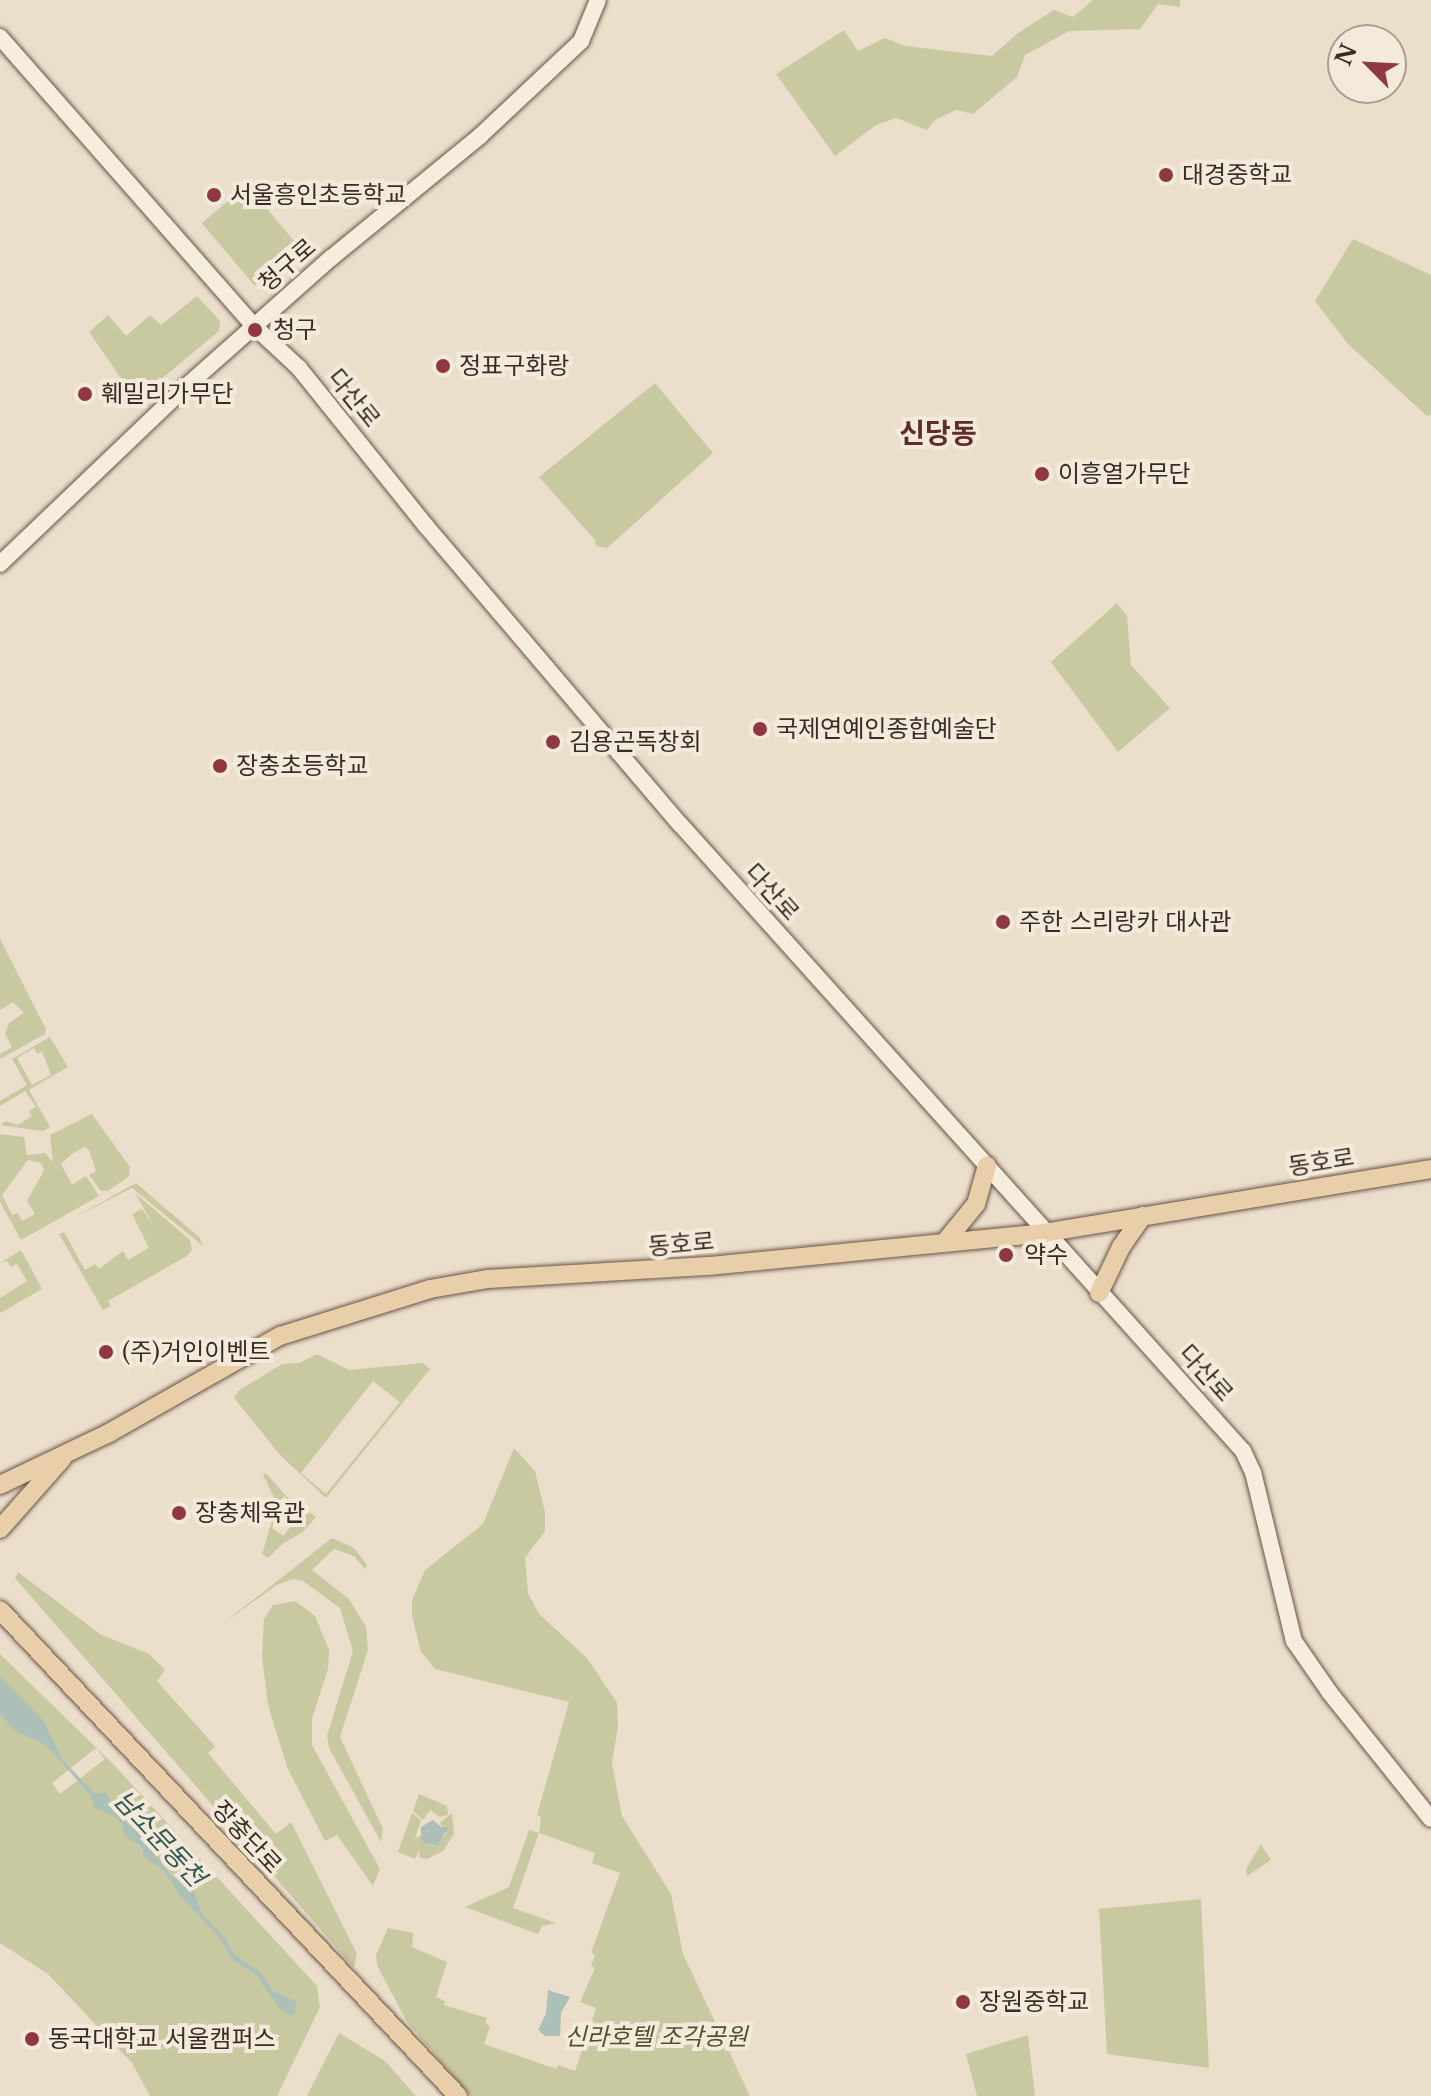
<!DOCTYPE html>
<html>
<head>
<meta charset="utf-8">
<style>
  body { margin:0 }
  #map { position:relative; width:1431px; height:2096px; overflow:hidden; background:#ebdfcc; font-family:"Libre Baskerville","Noto Sans KR",serif }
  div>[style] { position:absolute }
  .green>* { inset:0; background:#c8c8a1; transform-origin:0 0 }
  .water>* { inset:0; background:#acc0b8 }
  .roads { filter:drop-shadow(0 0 2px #695345) drop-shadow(0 0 2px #695345) }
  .secondary>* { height:16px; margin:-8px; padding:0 8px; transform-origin:8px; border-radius:8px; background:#f6eddf }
  .primary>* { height:18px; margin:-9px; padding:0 9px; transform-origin:9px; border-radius:9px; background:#e9cfa9 }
  .dots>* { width:22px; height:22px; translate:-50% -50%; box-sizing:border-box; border:4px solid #f3eadb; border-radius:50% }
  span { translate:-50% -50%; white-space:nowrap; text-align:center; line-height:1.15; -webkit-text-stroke:8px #f3eadb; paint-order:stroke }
  .poi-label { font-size:24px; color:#392c23 }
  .left { translate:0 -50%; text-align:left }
  .street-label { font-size:24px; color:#392c23 }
  .park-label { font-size:24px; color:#4d532c; font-style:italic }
  .water-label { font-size:26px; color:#345751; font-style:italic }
  .quarter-label { font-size:28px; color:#612d27; font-weight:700 }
  .north { position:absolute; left:1327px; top:24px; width:80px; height:80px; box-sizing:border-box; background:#f3eadb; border:2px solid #a99e91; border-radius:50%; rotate:294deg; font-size:22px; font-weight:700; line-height:32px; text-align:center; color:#392c23 }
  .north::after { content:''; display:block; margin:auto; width:28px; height:36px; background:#8f3841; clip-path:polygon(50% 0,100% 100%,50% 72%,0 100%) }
</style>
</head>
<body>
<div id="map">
  <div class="green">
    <div style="clip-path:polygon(1093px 0,1180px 0,1180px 7px,1158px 4px,1140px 29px,1069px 31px,1025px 55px,1017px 77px,973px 114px,956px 110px,935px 120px,927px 130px,896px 118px,876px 125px,835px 156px,776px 74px,844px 30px,858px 51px,885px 38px,905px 46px,992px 56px,1018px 33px,1054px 10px,1073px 17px)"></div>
    <div style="left:247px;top:185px;width:82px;height:59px;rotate:50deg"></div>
    <div style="clip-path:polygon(1353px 239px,1431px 275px,1431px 414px,1427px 416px,1348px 344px,1315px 301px)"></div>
    <div style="clip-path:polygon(197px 296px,220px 321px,219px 331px,136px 400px,89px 332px,108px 315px,126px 336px,150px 315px,161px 325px)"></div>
    <div style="clip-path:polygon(655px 383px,713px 453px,607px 548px,596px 546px,595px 540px,539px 477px)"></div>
    <div style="clip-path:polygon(1117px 603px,1127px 616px,1131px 665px,1170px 708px,1118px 752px,1051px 662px)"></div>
    <div style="clip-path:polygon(0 939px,46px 1029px,45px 1034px,0 1059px,0 1054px,12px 1047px,5px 1034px,9px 1023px,24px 1013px,13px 1002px,0 1010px)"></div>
    <div style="clip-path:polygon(evenodd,50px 1037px,68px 1067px,29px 1090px,50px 1127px,43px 1131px,0 1125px,6px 1121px,18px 1125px,32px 1116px,29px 1111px,36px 1107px,25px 1091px,0 1106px,0 1101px,27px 1085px,12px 1059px,50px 1037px,34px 1048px,37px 1054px,42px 1051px,51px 1075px,32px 1085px,17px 1058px,34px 1048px)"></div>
    <div style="clip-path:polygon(evenodd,92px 1114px,130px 1167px,129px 1176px,108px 1191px,101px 1191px,89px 1175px,96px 1171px,89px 1150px,85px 1147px,73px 1153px,61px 1164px,72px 1185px,86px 1176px,99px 1196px,21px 1240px,0 1202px,0 1134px,24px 1137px,27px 1155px,45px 1153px,53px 1162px,50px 1135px,92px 1114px,28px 1160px,41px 1163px,44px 1170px,27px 1201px,35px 1214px,22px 1221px,18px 1213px,12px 1215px,2px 1195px,28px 1160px)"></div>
    <div style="clip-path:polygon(136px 1183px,199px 1237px,203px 1246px,132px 1188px,75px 1217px)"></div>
    <div style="clip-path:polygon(135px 1193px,190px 1240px,192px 1250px,187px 1256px,108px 1301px,111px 1306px,103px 1310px,59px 1234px,64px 1232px,85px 1270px,95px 1264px,99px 1269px,123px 1251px,128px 1260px,149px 1248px,132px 1214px,142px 1209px,155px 1228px)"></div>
    <div style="clip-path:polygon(21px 1250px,42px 1289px,0 1313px,0 1298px,27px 1281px,17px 1264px,11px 1267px,7px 1261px,0 1263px)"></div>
    <div style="clip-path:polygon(evenodd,317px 1354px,349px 1370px,423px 1363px,430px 1369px,326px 1498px,281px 1456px,234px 1398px,238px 1391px,282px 1364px,299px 1363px,317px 1354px,373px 1381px,400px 1402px,326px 1494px,301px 1473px,373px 1381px)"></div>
    <div style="clip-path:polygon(514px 1448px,535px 1471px,545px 1512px,545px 1531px,525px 1558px,528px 1593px,539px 1614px,587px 1658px,617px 1703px,618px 1726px,612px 1763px,622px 1816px,671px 1894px,683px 1954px,750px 2096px,471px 2096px,407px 2022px,377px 1965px,376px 1955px,388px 1928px,413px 1933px,412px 1947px,447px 1962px,436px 1997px,445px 2001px,444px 2005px,487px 2018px,485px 2023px,490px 2026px,484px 2044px,556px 2069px,558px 2065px,575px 2071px,596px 2008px,580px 2002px,595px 1968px,591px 1966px,595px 1955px,591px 1953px,620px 1873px,592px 1863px,595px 1853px,539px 1833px,513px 1908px,556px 1923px,542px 1926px,538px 1934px,465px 1907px,509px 1887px,529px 1830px,539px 1833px,541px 1817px,537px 1815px,569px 1702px,435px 1669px,421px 1652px,412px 1616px,412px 1600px,425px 1570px,483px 1524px)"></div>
    <div style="clip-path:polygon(evenodd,266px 1473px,286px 1496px,316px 1517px,304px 1531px,281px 1545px,268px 1558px,262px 1554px,275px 1511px,273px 1495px,263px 1475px,266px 1473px,284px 1496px,303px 1512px,283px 1536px,272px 1528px,281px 1512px,275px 1507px,284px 1496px)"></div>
    <div style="clip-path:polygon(332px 1538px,354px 1548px,367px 1565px,365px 1569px,354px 1556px,334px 1549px,312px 1570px,349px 1599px,366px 1627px,368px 1650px,340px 1737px,383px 1829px,381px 1842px,329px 1748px,327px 1736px,353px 1651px,340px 1608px,303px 1581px,294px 1579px,278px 1584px,221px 1625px)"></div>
    <div style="clip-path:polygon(18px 1572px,100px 1634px,149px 1654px,165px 1670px,157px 1681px,215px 1746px,208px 1753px,276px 1834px,291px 1822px,357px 1954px,354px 1968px,15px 1578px)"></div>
    <div style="clip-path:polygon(295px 1601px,315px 1616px,329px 1650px,328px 1669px,312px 1718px,312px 1745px,380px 1869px,373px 1886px,337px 1835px,325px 1841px,287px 1767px,268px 1705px,262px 1656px,264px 1619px,273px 1605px)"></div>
    <div style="clip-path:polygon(evenodd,0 1654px,115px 1766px,317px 1986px,320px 2007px,277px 2096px,150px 2096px,132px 2063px,48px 1974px,0 1943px,0 1654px,96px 1748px,105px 1759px,60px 1794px,52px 1783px,96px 1748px)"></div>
    <div style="clip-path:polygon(419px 1794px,447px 1806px,448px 1815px,440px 1817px,430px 1810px,423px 1820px,413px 1811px)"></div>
    <div style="clip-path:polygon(412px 1813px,421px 1820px,415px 1838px,422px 1835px,427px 1844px,434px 1846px,446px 1834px,445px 1826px,443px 1828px,440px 1823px,452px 1813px,454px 1834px,443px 1851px,427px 1859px,420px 1858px,419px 1850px,415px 1859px,398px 1852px)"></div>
    <div style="clip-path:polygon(1261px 1844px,1271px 1860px,1247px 1876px,1246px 1869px)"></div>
    <div style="clip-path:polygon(1201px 1899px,1209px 2068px,1107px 2054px,1099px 1909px)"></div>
    <div style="clip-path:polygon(339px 2033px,385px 2061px,416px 2096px,307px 2096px)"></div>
    <div style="clip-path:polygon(1028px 2035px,1035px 2096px,977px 2096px,966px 2054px)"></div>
  </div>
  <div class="water">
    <div style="clip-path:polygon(0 1676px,43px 1720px,63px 1760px,94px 1793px,107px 1794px,120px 1818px,138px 1832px,172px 1877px,193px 1889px,202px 1914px,226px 1939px,233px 1953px,261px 1973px,273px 1991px,297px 2002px,294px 2014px,291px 2016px,279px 2008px,257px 1976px,233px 1960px,220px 1938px,181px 1897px,163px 1870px,144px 1856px,141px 1846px,125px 1836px,121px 1823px,114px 1816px,95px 1808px,91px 1796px,58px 1758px,44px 1744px,14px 1730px,0 1714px)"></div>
    <div style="clip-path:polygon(433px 1820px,441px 1827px,449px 1827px,437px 1846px,424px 1843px,421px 1839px,421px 1827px)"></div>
    <div style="clip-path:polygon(548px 1990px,570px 1997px,561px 2013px,560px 2036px,545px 2036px,538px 2030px,546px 2013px)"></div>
  </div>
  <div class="roads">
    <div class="secondary">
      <div style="left:0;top:37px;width:385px;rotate:48.7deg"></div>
      <div style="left:254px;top:326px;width:62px;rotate:43deg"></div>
      <div style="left:299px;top:368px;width:203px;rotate:51.2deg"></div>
      <div style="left:426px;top:526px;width:392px;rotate:49.6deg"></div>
      <div style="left:680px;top:824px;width:843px;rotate:48.08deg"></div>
      <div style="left:1243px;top:1451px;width:23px;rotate:65deg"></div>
      <div style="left:1253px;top:1472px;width:174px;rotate:76.4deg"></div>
      <div style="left:1294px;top:1641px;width:63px;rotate:55.3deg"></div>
      <div style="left:1330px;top:1693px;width:161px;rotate:51.3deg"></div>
      <div style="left:0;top:564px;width:249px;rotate:-43.7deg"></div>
      <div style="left:180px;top:392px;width:202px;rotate:-41.6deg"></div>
      <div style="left:331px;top:258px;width:193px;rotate:-39.3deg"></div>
      <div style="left:480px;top:136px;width:139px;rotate:-43.2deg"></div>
      <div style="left:581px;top:41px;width:44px;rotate:-67.5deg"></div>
    </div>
    <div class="primary">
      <div style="left:945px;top:1242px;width:49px;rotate:-50.8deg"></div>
      <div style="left:976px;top:1204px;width:40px;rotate:-74deg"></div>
      <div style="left:1099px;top:1293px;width:51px;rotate:-64.4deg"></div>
      <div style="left:1121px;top:1247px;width:38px;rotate:-55deg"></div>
      <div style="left:0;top:1485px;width:121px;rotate:-25.5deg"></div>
      <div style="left:109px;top:1433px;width:197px;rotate:-29.6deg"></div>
      <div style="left:280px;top:1336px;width:157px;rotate:-17.4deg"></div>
      <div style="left:430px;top:1289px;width:59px;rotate:-9.8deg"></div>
      <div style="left:488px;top:1279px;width:221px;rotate:-3.4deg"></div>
      <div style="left:709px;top:1266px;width:337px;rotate:-5.6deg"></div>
      <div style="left:1044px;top:1233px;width:392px;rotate:-9.4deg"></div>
      <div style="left:0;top:1529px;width:94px;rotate:-48.5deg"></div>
      <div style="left:0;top:1610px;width:668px;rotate:46.7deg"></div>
    </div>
  </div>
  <div class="dots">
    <div style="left:1166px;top:175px;background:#8f3841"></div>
    <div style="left:214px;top:195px;background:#8f3841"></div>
    <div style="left:255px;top:330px;background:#8f3841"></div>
    <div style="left:443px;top:366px;background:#8f3841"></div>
    <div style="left:85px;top:394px;background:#8f3841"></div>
    <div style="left:1042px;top:474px;background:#8f3841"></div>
    <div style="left:760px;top:729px;background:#8f3841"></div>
    <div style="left:553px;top:742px;background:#8f3841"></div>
    <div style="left:220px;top:766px;background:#8f3841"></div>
    <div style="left:1003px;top:922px;background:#8f3841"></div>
    <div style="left:1006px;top:1255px;background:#8f3841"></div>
    <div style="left:106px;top:1352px;background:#8f3841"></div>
    <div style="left:179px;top:1513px;background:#8f3841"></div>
    <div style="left:963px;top:2002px;background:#8f3841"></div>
    <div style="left:32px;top:2039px;background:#8f3841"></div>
  </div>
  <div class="poi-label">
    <span class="left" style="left:1182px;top:175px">대경중학교</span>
    <span class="left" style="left:230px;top:195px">서울흥인초등학교</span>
    <span class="left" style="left:273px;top:330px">청구</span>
    <span class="left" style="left:459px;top:366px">정표구화랑</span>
    <span class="left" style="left:101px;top:394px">훼밀리가무단</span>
    <span class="left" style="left:1058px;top:474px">이흥열가무단</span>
    <span class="left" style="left:776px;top:729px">국제연예인종합예술단</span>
    <span class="left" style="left:569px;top:742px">김용곤독창회</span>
    <span class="left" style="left:236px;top:766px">장충초등학교</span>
    <span class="left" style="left:1019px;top:922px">주한 스리랑카 대사관</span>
    <span class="left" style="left:1024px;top:1255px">약수</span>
    <span class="left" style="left:122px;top:1352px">(주)거인이벤트</span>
    <span class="left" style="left:195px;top:1513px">장충체육관</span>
    <span class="left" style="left:979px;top:2002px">장원중학교</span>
    <span class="left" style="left:48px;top:2039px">동국대학교 서울캠퍼스</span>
  </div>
  <div class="street-label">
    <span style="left:287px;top:265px;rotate:-41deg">청구로</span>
    <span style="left:354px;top:398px;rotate:51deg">다산로</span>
    <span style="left:772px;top:892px;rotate:48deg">다산로</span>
    <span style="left:1321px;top:1162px;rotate:-9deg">동호로</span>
    <span style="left:681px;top:1244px;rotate:-5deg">동호로</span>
    <span style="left:1206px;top:1373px;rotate:48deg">다산로</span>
    <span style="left:247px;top:1837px;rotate:47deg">장충단로</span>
  </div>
  <div class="park-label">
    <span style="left:656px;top:2037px">신라호텔 조각공원</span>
  </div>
  <div class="water-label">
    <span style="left:159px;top:1839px;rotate:47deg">남소문동천</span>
  </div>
  <div class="quarter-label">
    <span style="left:938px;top:434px">신당동</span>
  </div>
  <div class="north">N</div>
</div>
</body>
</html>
